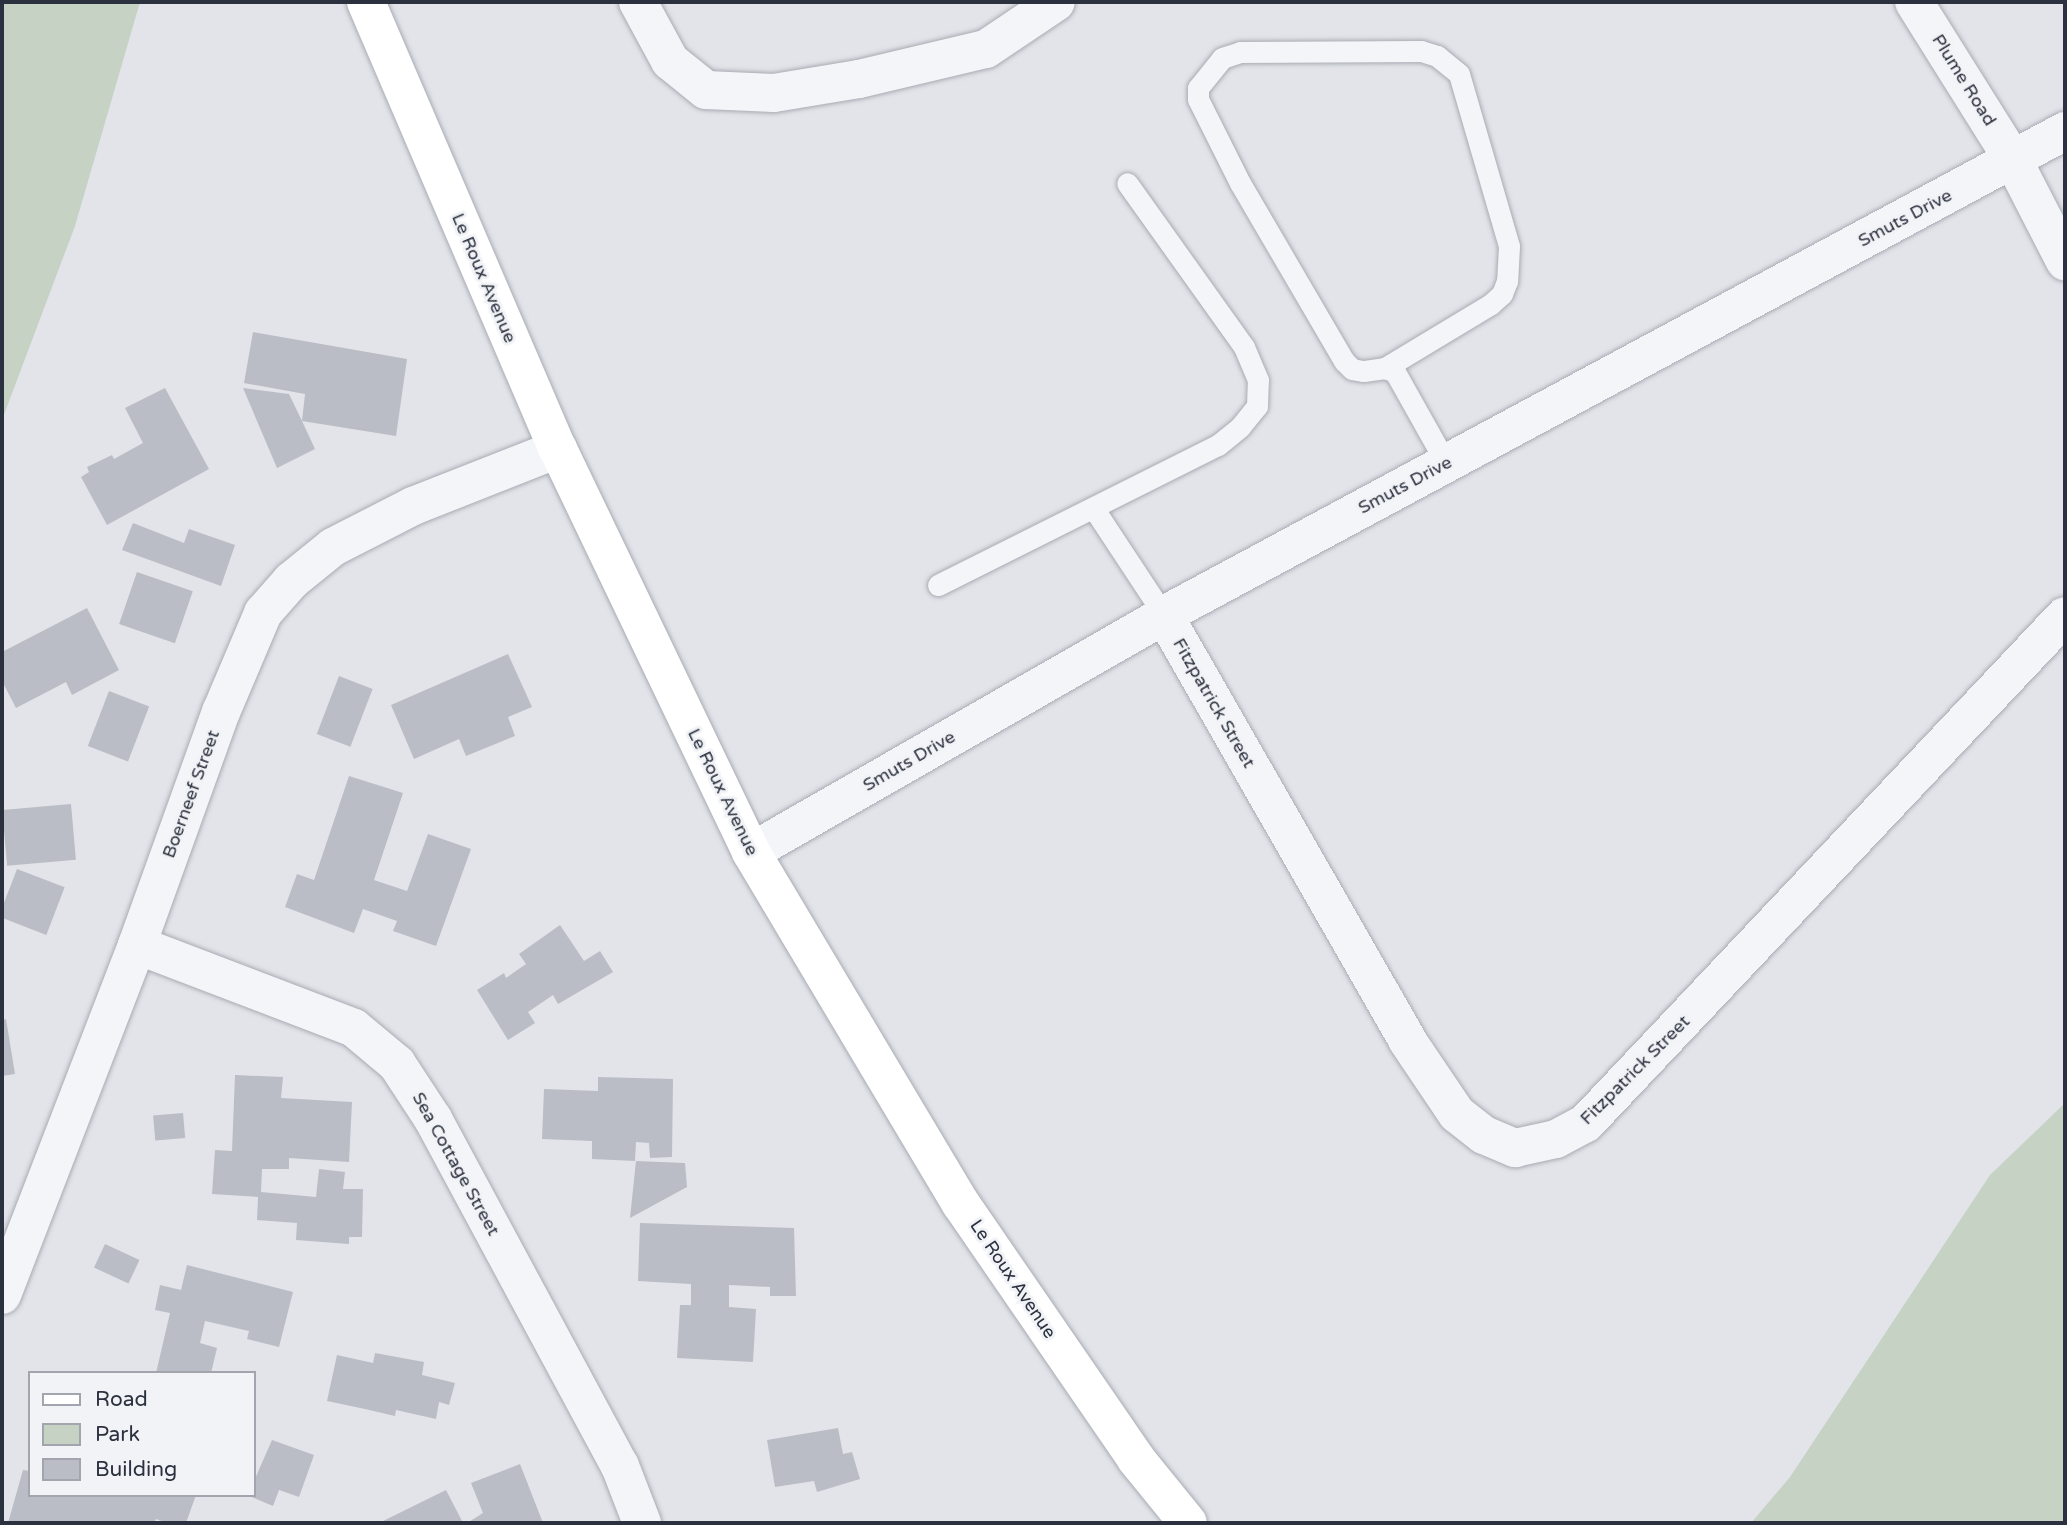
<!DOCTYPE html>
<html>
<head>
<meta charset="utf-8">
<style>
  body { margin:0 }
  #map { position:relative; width:2067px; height:1525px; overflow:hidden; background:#e2e4e9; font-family:"Varela Round",sans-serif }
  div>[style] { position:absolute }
  .green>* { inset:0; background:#c6d2c4 }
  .building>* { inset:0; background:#babdc5; transform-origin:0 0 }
  .roads { filter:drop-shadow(0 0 2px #a8abb3) drop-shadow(0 0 2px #a8abb3) }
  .lane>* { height:21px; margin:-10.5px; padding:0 10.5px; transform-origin:10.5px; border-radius:10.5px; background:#f4f5f8 }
  .street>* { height:38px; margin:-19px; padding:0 19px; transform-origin:19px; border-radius:19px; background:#f4f5f8 }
  .secondary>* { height:38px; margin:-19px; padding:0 19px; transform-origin:19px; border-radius:19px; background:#fff }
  span { translate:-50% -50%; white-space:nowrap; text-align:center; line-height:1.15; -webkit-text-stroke:6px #f1f3f6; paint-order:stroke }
  .street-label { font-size:18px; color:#2c313f }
  .frame { position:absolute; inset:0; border:4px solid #2c313f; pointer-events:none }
  .legend { position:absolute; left:28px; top:1371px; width:228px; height:126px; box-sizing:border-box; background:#f1f3f6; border:2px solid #a2a5ad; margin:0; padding:9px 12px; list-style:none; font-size:21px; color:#2c313f }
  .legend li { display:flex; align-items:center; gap:14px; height:35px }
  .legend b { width:35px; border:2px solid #a2a5ad }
</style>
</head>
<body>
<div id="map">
  <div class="green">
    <div style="clip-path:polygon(2px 2px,140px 2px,75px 226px,2px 420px)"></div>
    <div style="clip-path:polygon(2065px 1103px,2065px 1523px,1751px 1523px,1790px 1477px,1990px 1175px)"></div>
  </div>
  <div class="building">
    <div style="clip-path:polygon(253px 332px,407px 359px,396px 436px,302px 421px,315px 449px,277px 468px,243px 388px,289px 394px,302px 421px,305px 394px,244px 383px)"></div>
    <div style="clip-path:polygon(165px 388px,209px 469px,107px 525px,81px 477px,89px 472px,87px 467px,112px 455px,114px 459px,143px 443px,125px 408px)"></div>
    <div style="clip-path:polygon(133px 523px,184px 543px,189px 529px,235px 545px,221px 586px,122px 550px)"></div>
    <div style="left:137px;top:572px;width:59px;height:55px;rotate:19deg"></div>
    <div style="clip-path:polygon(87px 608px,119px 670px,72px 695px,66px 682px,16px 708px,2px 681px,2px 652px)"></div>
    <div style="clip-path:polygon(508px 654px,532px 707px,508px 717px,515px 736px,466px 756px,459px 739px,414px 759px,391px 705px)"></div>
    <div style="left:339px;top:676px;width:36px;height:62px;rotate:21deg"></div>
    <div style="left:109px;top:691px;width:43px;height:59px;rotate:21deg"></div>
    <div style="clip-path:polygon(349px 776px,403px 793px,374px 880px,407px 891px,428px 834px,471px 849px,436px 946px,393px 931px,397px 921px,363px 909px,354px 933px,285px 907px,297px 874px,314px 880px)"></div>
    <div style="left:71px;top:804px;width:56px;height:69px;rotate:85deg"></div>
    <div style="left:17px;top:869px;width:51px;height:51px;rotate:21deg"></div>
    <div style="clip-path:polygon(560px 925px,584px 961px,600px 951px,613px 972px,558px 1004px,553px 995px,528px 1012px,535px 1023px,508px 1040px,477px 990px,504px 973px,506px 978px,526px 964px,519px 954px)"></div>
    <div style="clip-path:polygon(6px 1019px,15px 1074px,2px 1076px,2px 1020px)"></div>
    <div style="clip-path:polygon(235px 1075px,283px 1077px,281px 1098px,352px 1102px,349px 1162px,289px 1158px,289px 1169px,262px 1169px,261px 1192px,316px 1197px,319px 1169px,345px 1172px,343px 1189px,363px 1189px,362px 1237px,349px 1237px,349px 1244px,296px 1240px,297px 1223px,257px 1220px,258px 1197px,212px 1194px,215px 1150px,232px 1151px)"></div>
    <div style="clip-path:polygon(598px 1077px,673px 1079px,672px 1157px,650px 1158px,649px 1143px,636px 1142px,635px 1161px,592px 1159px,592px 1141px,542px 1139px,544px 1089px,598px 1091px)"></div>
    <div style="left:183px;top:1113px;width:25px;height:30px;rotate:85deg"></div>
    <div style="clip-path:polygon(636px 1161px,685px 1163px,687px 1187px,630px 1218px)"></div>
    <div style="clip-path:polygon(640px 1223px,794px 1228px,796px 1296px,770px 1296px,770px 1287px,729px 1285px,729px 1307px,756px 1309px,753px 1362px,677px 1358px,680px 1305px,691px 1305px,691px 1284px,638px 1281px)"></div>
    <div style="left:105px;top:1244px;width:38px;height:26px;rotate:25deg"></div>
    <div style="clip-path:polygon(187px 1265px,293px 1292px,279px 1347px,247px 1339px,249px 1331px,205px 1321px,200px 1343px,217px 1348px,211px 1373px,156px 1373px,170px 1313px,155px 1310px,160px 1285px,181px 1290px)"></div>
    <div style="clip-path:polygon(375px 1353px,424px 1362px,422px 1375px,455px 1383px,449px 1405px,439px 1402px,436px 1419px,396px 1410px,395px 1416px,365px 1409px,369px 1396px,365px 1409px,327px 1401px,337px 1355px,373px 1363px)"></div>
    <div style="clip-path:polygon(838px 1428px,843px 1454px,852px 1452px,860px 1479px,817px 1492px,814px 1481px,775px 1487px,767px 1440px)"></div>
    <div style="clip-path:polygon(272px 1440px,314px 1455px,299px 1497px,279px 1490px,273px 1506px,247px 1495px,254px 1495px,254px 1481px)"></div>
    <div style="clip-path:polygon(520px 1464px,543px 1523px,467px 1523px,483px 1513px,471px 1483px)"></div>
    <div style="clip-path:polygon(23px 1470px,30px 1471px,30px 1495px,196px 1495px,186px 1523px,167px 1523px,156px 1519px,154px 1523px,8px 1523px)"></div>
    <div style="clip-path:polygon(446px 1490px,463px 1523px,379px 1523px)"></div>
  </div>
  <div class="roads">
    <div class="lane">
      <div style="left:1421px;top:51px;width:17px;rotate:17deg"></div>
      <div style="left:1437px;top:56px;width:28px;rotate:39deg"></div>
      <div style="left:1459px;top:74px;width:179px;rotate:73.8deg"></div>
      <div style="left:1509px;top:246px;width:35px;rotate:93deg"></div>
      <div style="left:1507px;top:281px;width:14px;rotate:111deg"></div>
      <div style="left:1502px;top:294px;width:15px;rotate:138deg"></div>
      <div style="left:1491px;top:304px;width:124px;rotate:148.9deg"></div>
      <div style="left:1385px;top:368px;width:22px;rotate:172deg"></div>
      <div style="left:1363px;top:371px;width:11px;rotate:-170deg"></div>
      <div style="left:1352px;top:369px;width:11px;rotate:-135deg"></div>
      <div style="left:1344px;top:361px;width:206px;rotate:-120.3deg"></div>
      <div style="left:1240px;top:183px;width:94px;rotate:-116.6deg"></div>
      <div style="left:1198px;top:99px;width:11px;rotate:-90deg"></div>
      <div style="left:1198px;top:88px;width:38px;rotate:-51deg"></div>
      <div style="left:1222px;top:58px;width:19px;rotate:-18deg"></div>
      <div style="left:1240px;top:52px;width:181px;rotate:-0.3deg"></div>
      <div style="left:1385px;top:368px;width:11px;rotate:22deg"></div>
      <div style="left:1395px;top:372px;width:104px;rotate:60.7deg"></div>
      <div style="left:1094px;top:509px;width:127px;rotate:56.6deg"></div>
      <div style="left:938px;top:585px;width:313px;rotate:-26.6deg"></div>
      <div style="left:1218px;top:445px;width:28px;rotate:-39deg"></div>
      <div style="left:1240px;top:427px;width:27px;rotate:-51deg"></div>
      <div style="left:1257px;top:406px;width:26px;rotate:-88deg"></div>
      <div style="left:1258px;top:380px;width:36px;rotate:-113deg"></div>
      <div style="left:1244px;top:347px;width:201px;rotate:-125.5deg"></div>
    </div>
    <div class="street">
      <div style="left:638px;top:2px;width:67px;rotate:61.5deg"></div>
      <div style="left:670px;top:61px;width:46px;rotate:38.9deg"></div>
      <div style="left:706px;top:90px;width:68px;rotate:2.5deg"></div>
      <div style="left:774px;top:93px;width:86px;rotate:-9.4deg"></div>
      <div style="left:859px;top:79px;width:130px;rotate:-13.3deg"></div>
      <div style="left:986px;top:49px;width:84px;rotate:-33.9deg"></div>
      <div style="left:1914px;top:2px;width:186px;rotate:57.9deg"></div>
      <div style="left:2013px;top:160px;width:114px;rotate:62.8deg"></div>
      <div style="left:1164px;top:615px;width:490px;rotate:60.2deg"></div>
      <div style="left:1407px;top:1040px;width:89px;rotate:56deg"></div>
      <div style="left:1457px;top:1114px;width:34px;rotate:38deg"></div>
      <div style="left:1484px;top:1135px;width:34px;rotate:23deg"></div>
      <div style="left:1515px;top:1148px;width:42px;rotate:-12.4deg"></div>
      <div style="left:1556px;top:1139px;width:34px;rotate:-28deg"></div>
      <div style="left:1586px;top:1123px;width:697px;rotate:-46.63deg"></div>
      <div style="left:751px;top:852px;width:476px;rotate:-29.8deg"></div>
      <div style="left:1164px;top:615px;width:1023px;rotate:-28.24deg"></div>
      <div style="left:137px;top:945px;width:232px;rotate:20.9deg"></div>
      <div style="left:354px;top:1028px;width:56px;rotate:39.9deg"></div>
      <div style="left:397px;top:1064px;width:66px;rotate:56.8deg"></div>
      <div style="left:433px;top:1119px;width:394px;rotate:61.7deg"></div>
      <div style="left:620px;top:1466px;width:61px;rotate:68.9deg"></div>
      <div style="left:2px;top:1295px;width:375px;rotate:-68.9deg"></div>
      <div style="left:137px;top:945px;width:248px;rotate:-70.2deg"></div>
      <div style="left:221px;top:712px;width:108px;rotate:-67deg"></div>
      <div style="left:263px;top:613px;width:43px;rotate:-48.8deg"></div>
      <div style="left:291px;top:581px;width:54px;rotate:-39deg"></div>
      <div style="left:333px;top:547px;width:90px;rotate:-27.1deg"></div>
      <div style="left:413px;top:506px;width:156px;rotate:-21.5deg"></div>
    </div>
    <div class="secondary">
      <div style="left:366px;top:2px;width:486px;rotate:66.8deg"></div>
      <div style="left:558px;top:449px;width:447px;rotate:64.4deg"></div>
      <div style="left:751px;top:852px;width:410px;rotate:59.2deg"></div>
      <div style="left:961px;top:1204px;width:309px;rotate:55.5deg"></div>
      <div style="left:1136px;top:1459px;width:82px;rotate:50.9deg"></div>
    </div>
  </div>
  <div class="street-label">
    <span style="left:1964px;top:80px;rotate:58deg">Plume Road</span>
    <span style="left:1905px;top:218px;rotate:-28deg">Smuts Drive</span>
    <span style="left:484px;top:278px;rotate:67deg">Le Roux Avenue</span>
    <span style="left:1405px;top:485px;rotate:-28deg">Smuts Drive</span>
    <span style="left:1214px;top:703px;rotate:60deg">Fitzpatrick Street</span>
    <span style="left:909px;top:761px;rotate:-30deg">Smuts Drive</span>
    <span style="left:723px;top:792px;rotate:64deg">Le Roux Avenue</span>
    <span style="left:191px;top:794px;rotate:-70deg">Boerneef Street</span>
    <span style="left:1635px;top:1070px;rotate:-45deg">Fitzpatrick Street</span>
    <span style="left:456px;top:1164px;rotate:61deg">Sea Cottage Street</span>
    <span style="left:1013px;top:1279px;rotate:56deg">Le Roux Avenue</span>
  </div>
  <div class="frame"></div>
  <ul class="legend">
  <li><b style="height:9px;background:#fff"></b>Road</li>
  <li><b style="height:19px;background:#c6d2c4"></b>Park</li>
  <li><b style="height:19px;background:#babdc5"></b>Building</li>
  </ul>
</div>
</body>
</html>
